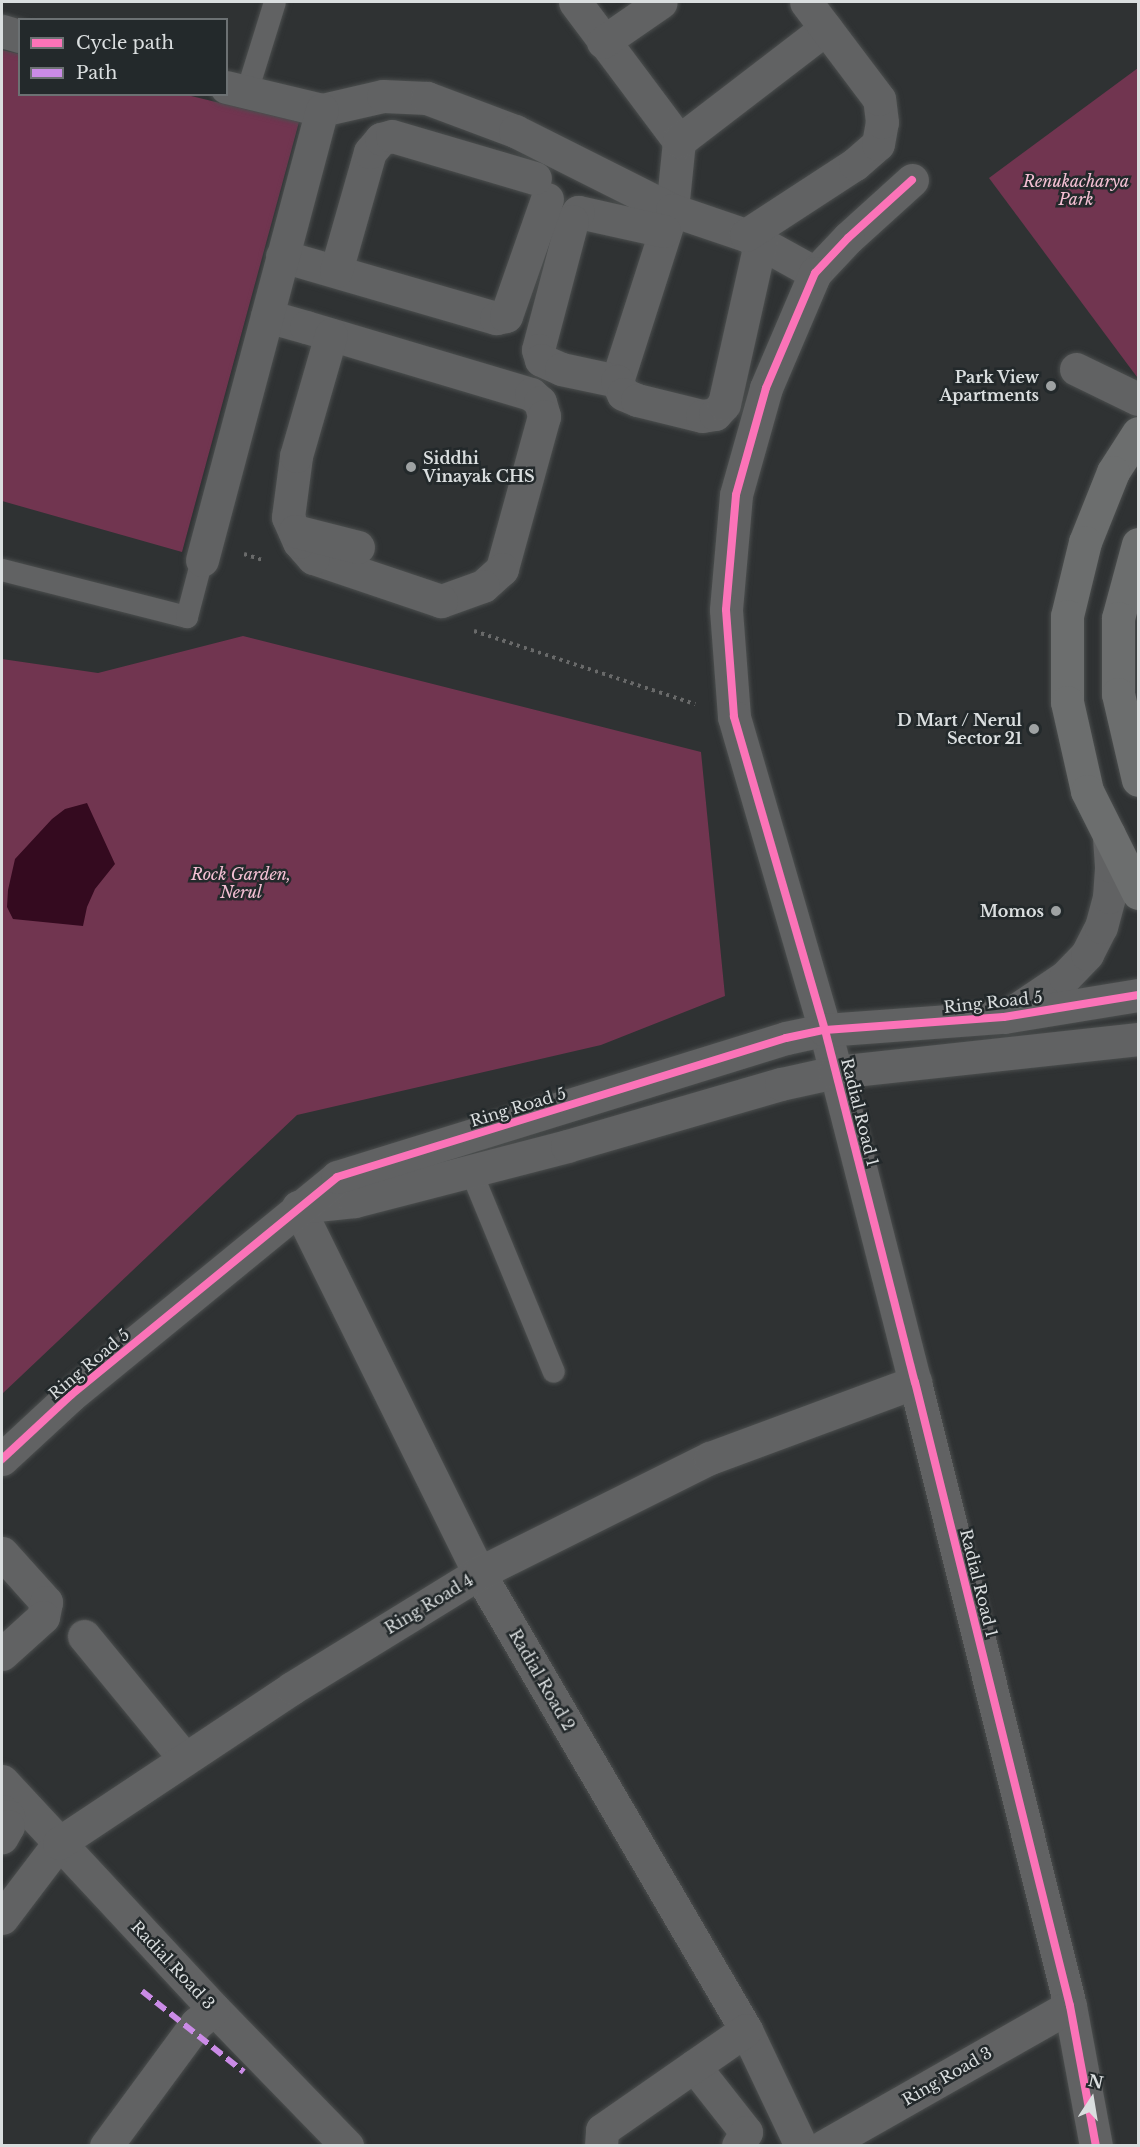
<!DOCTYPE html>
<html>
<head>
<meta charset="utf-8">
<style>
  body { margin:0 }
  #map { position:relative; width:1140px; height:2147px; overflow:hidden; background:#2f3233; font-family:"Libre Baskerville",serif }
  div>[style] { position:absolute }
  .green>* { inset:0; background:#713550 }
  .water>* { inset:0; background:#340a1f }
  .path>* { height:4px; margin-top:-2px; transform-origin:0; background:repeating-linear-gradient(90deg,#696a6a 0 3px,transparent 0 7.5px) }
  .roads { filter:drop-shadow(0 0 2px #4b4e4e) drop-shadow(0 0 2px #4b4e4e) }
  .lane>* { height:22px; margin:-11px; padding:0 11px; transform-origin:11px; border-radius:11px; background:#616263 }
  .street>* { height:33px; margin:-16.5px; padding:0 16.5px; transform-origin:16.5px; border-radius:16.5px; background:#616263 }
  .secondary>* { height:33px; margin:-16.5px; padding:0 16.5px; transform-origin:16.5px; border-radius:16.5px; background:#6c6e6e }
  .quiet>* { height:6px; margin-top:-3px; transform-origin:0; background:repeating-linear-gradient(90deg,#ca8be6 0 12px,transparent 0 18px) }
  .cycleway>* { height:8px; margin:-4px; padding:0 4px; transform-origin:4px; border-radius:4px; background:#fb73b8 }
  .dots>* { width:16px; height:16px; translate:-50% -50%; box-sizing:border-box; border:3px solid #23292b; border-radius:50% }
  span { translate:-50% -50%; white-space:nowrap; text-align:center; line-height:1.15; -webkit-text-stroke:5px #23292b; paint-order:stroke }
  .park-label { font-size:16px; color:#f4c0d4; font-style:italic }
  .poi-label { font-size:16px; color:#dadedf; font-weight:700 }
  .right { translate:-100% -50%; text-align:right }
  .left { translate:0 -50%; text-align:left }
  .street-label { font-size:16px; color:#dadedf }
  .frame { position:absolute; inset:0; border:3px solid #dadedf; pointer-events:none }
  .legend { position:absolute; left:18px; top:18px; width:210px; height:78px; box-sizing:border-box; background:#23292b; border:2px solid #6c7173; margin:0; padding:8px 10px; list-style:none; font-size:18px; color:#dadedf }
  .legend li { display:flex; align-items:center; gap:12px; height:30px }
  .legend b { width:30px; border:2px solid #6c7173 }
  .north { position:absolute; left:1062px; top:2069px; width:60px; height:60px; -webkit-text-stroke:4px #23292b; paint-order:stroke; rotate:12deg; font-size:16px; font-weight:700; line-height:24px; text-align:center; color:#dadedf }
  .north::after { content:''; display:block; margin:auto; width:21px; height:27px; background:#dadedf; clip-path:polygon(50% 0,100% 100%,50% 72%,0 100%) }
</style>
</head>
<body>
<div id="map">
  <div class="green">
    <div style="clip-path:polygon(2px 50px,19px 54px,20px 94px,187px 95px,299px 122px,182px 552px,2px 501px)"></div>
    <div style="clip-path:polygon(1138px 68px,1138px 376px,1137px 377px,989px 178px)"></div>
    <div style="clip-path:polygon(243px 636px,701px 752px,725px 996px,601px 1045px,297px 1115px,2px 1394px,2px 659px,98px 673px)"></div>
  </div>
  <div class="water">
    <div style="clip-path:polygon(87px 803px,115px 864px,95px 889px,87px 907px,83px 926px,13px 919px,7px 907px,8px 890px,15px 859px,52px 819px,65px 809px)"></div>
  </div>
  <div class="path">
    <div style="left:244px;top:554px;width:22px;rotate:18deg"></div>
    <div style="left:474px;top:631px;width:233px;rotate:18.3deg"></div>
  </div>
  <div class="roads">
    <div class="lane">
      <div style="left:247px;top:92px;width:94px;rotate:-72.7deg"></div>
      <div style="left:2px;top:570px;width:191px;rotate:14.3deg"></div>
      <div style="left:187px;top:617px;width:59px;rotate:-75.3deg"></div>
      <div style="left:471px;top:1171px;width:217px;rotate:67.6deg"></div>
    </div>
    <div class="street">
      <div style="left:575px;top:2px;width:174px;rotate:53.2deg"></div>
      <div style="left:679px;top:141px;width:69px;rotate:95.8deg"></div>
      <div style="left:672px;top:210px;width:180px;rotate:107.8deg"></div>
      <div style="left:2px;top:31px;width:19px;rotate:16deg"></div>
      <div style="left:603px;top:42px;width:70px;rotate:-34.6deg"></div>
      <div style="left:226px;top:87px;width:99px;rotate:13.5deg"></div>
      <div style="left:322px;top:110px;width:63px;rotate:-12.9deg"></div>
      <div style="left:383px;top:96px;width:44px;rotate:2.6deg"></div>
      <div style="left:427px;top:98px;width:94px;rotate:20.6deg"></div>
      <div style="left:515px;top:131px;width:176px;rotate:26.7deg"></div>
      <div style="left:672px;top:210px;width:78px;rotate:18.7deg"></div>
      <div style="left:746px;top:235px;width:79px;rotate:28.8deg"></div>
      <div style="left:679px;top:141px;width:185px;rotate:-37.5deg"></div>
      <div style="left:912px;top:180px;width:86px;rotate:137.8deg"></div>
      <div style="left:848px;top:238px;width:48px;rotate:133.3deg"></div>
      <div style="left:815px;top:273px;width:125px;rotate:113.1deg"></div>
      <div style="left:766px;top:388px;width:111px;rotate:105.7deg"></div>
      <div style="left:736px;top:495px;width:115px;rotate:95deg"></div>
      <div style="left:726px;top:610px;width:107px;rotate:85.7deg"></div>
      <div style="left:734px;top:717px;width:326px;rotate:73.8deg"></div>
      <div style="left:825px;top:1030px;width:363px;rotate:75.7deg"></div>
      <div style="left:915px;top:1382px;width:643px;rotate:76.05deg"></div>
      <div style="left:1070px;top:2006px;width:142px;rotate:79.5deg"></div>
      <div style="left:664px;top:231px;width:88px;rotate:-167.5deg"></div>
      <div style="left:578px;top:212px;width:11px;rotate:124deg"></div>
      <div style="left:572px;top:221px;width:133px;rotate:104.8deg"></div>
      <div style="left:538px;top:350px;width:10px;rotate:73deg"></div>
      <div style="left:541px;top:360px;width:22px;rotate:24deg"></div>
      <div style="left:561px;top:369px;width:57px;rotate:12.1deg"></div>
      <div style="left:617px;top:381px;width:14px;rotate:65deg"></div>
      <div style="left:623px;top:394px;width:15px;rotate:23deg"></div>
      <div style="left:637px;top:400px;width:67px;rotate:13.8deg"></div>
      <div style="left:702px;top:416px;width:13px;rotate:-9deg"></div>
      <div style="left:715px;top:414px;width:13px;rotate:-48deg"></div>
      <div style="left:724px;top:404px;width:165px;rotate:-77.4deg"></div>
      <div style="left:746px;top:235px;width:130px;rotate:-33.1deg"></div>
      <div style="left:855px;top:164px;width:30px;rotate:-41deg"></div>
      <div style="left:878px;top:144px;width:22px;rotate:-80deg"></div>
      <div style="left:882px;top:122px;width:23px;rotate:-97deg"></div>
      <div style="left:879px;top:99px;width:121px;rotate:-127deg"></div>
      <div style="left:282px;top:256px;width:223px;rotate:16.2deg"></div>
      <div style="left:496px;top:318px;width:10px;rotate:-11deg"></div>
      <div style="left:506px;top:316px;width:124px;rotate:-70.7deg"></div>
      <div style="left:336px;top:271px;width:124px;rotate:-74.1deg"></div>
      <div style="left:370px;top:152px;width:17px;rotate:-50deg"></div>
      <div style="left:381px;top:139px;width:11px;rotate:-15deg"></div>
      <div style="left:392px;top:136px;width:149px;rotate:16.4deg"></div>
      <div style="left:267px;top:316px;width:41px;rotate:15.8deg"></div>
      <div style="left:306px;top:327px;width:235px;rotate:16.6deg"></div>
      <div style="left:531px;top:394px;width:12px;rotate:42deg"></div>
      <div style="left:540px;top:402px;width:15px;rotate:74deg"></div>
      <div style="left:544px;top:416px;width:159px;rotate:105.4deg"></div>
      <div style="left:502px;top:569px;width:25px;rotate:138deg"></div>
      <div style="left:483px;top:586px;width:45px;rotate:160.3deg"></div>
      <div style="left:441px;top:601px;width:135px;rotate:-161.4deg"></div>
      <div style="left:313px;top:558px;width:21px;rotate:-131deg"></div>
      <div style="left:299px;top:542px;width:27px;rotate:-114deg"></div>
      <div style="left:288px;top:517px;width:62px;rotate:-82.5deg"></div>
      <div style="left:296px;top:456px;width:126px;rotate:-73.9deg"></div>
      <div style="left:1076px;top:369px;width:69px;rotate:25.8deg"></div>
      <div style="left:295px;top:531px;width:65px;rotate:14.3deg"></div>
      <div style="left:202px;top:560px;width:466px;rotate:-75.1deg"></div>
      <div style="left:1016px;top:1010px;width:59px;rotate:-34deg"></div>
      <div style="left:1065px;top:977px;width:32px;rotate:-46deg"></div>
      <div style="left:1087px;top:954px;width:30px;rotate:-63deg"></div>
      <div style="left:1101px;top:927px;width:31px;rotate:-75deg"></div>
      <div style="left:1109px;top:897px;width:31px;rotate:-86deg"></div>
      <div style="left:1111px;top:866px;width:32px;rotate:-94deg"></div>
      <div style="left:298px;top:1207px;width:408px;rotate:63.7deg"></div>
      <div style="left:479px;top:1573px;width:529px;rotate:59.7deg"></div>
      <div style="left:746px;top:2030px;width:128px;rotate:64.6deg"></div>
      <div style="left:298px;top:1207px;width:57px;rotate:-6deg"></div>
      <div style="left:355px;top:1201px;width:219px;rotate:-14.5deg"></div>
      <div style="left:567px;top:1146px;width:223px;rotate:-16.2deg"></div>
      <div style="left:781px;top:1084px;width:55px;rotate:-12.5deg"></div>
      <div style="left:835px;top:1072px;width:305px;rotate:-6.2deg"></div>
      <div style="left:2px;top:1459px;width:94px;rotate:-42.8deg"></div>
      <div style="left:71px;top:1395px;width:344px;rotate:-39.3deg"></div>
      <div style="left:337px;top:1177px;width:470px;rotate:-17.2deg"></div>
      <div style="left:786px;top:1038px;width:40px;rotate:-12deg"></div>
      <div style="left:825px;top:1030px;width:179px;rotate:-4.2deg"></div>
      <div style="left:1004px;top:1017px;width:136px;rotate:-9.3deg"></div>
      <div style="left:2px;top:1553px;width:66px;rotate:48.1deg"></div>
      <div style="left:46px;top:1602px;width:15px;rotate:101deg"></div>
      <div style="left:43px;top:1617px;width:55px;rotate:137.9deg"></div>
      <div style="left:84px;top:1636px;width:159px;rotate:50.6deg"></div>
      <div style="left:2px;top:1781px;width:311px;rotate:47.1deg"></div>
      <div style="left:214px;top:2009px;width:191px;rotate:45.8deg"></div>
      <div style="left:2px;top:1811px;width:8px;rotate:40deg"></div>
      <div style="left:8px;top:1816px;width:10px;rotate:90deg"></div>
      <div style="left:8px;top:1826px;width:13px;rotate:119deg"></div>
      <div style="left:2px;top:1918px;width:94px;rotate:-52.8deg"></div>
      <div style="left:59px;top:1843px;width:280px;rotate:-33.6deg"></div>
      <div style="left:292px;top:1688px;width:220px;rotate:-31.6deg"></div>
      <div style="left:479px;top:1573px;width:258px;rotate:-26.5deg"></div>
      <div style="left:710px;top:1458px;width:219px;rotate:-20.3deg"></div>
      <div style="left:694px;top:2066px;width:84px;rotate:51.8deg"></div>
      <div style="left:746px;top:2132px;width:16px;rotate:120deg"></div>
      <div style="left:106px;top:2146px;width:152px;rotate:-53.6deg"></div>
      <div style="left:196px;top:2024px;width:23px;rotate:-40deg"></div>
      <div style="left:601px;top:2146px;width:16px;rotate:-86deg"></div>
      <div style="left:602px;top:2130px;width:175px;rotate:-34.8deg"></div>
      <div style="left:824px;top:2146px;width:283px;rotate:-29.6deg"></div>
    </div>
    <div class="secondary">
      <div style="left:1138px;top:433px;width:46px;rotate:122.7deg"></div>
      <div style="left:1113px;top:472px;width:75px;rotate:111.8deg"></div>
      <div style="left:1085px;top:542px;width:76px;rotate:103.7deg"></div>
      <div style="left:1067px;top:616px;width:86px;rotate:90deg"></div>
      <div style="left:1067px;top:702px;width:91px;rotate:77.3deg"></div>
      <div style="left:1087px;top:791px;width:114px;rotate:63.4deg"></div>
      <div style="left:1138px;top:544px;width:77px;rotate:105.1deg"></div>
      <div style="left:1118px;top:618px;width:76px;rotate:90deg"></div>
      <div style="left:1118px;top:694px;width:88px;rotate:76.9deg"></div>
    </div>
  </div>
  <div class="quiet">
    <div style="left:142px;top:1991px;width:130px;rotate:38.5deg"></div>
  </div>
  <div class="cycleway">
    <div style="left:912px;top:180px;width:86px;rotate:137.8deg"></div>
    <div style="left:848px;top:238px;width:48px;rotate:133.3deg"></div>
    <div style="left:815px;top:273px;width:125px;rotate:113.1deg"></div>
    <div style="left:766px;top:388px;width:111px;rotate:105.7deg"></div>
    <div style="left:736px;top:495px;width:115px;rotate:95deg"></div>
    <div style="left:726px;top:610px;width:107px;rotate:85.7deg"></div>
    <div style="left:734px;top:717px;width:326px;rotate:73.8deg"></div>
    <div style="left:825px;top:1030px;width:363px;rotate:75.7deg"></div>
    <div style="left:915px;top:1382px;width:643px;rotate:76.05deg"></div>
    <div style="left:1070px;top:2006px;width:142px;rotate:79.5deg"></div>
    <div style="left:2px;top:1459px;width:94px;rotate:-42.8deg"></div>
    <div style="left:71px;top:1395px;width:344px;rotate:-39.3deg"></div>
    <div style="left:337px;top:1177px;width:470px;rotate:-17.2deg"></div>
    <div style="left:786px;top:1038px;width:40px;rotate:-12deg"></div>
    <div style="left:825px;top:1030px;width:179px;rotate:-4.2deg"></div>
    <div style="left:1004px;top:1017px;width:136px;rotate:-9.3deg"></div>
  </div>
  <div class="dots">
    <div style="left:1051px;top:386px;background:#9ea2a3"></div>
    <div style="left:411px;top:467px;background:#9ea2a3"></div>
    <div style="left:1034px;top:729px;background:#9ea2a3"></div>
    <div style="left:1056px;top:911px;background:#9ea2a3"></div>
  </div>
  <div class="park-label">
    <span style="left:1076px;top:190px">Renukacharya<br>Park</span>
    <span style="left:241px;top:883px">Rock Garden,<br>Nerul</span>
  </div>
  <div class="poi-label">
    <span class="right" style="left:1039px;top:386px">Park View<br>Apartments</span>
    <span class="left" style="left:423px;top:467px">Siddhi<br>Vinayak CHS</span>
    <span class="right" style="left:1022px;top:729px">D Mart / Nerul<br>Sector 21</span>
    <span class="right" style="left:1044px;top:911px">Momos</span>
  </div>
  <div class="street-label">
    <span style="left:993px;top:1002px;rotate:-6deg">Ring Road 5</span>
    <span style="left:518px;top:1107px;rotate:-17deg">Ring Road 5</span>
    <span style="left:860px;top:1112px;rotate:76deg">Radial Road 1</span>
    <span style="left:89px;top:1364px;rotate:-40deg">Ring Road 5</span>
    <span style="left:979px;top:1583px;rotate:76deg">Radial Road 1</span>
    <span style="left:429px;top:1604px;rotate:-31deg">Ring Road 4</span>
    <span style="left:542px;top:1680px;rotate:60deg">Radial Road 2</span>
    <span style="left:173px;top:1965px;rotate:47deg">Radial Road 3</span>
    <span style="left:947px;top:2076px;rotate:-30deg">Ring Road 3</span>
  </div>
  <div class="frame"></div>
  <ul class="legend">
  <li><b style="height:8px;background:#fb73b8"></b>Cycle path</li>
  <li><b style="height:8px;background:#ca8be6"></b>Path</li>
  </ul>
  <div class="north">N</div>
</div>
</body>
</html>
